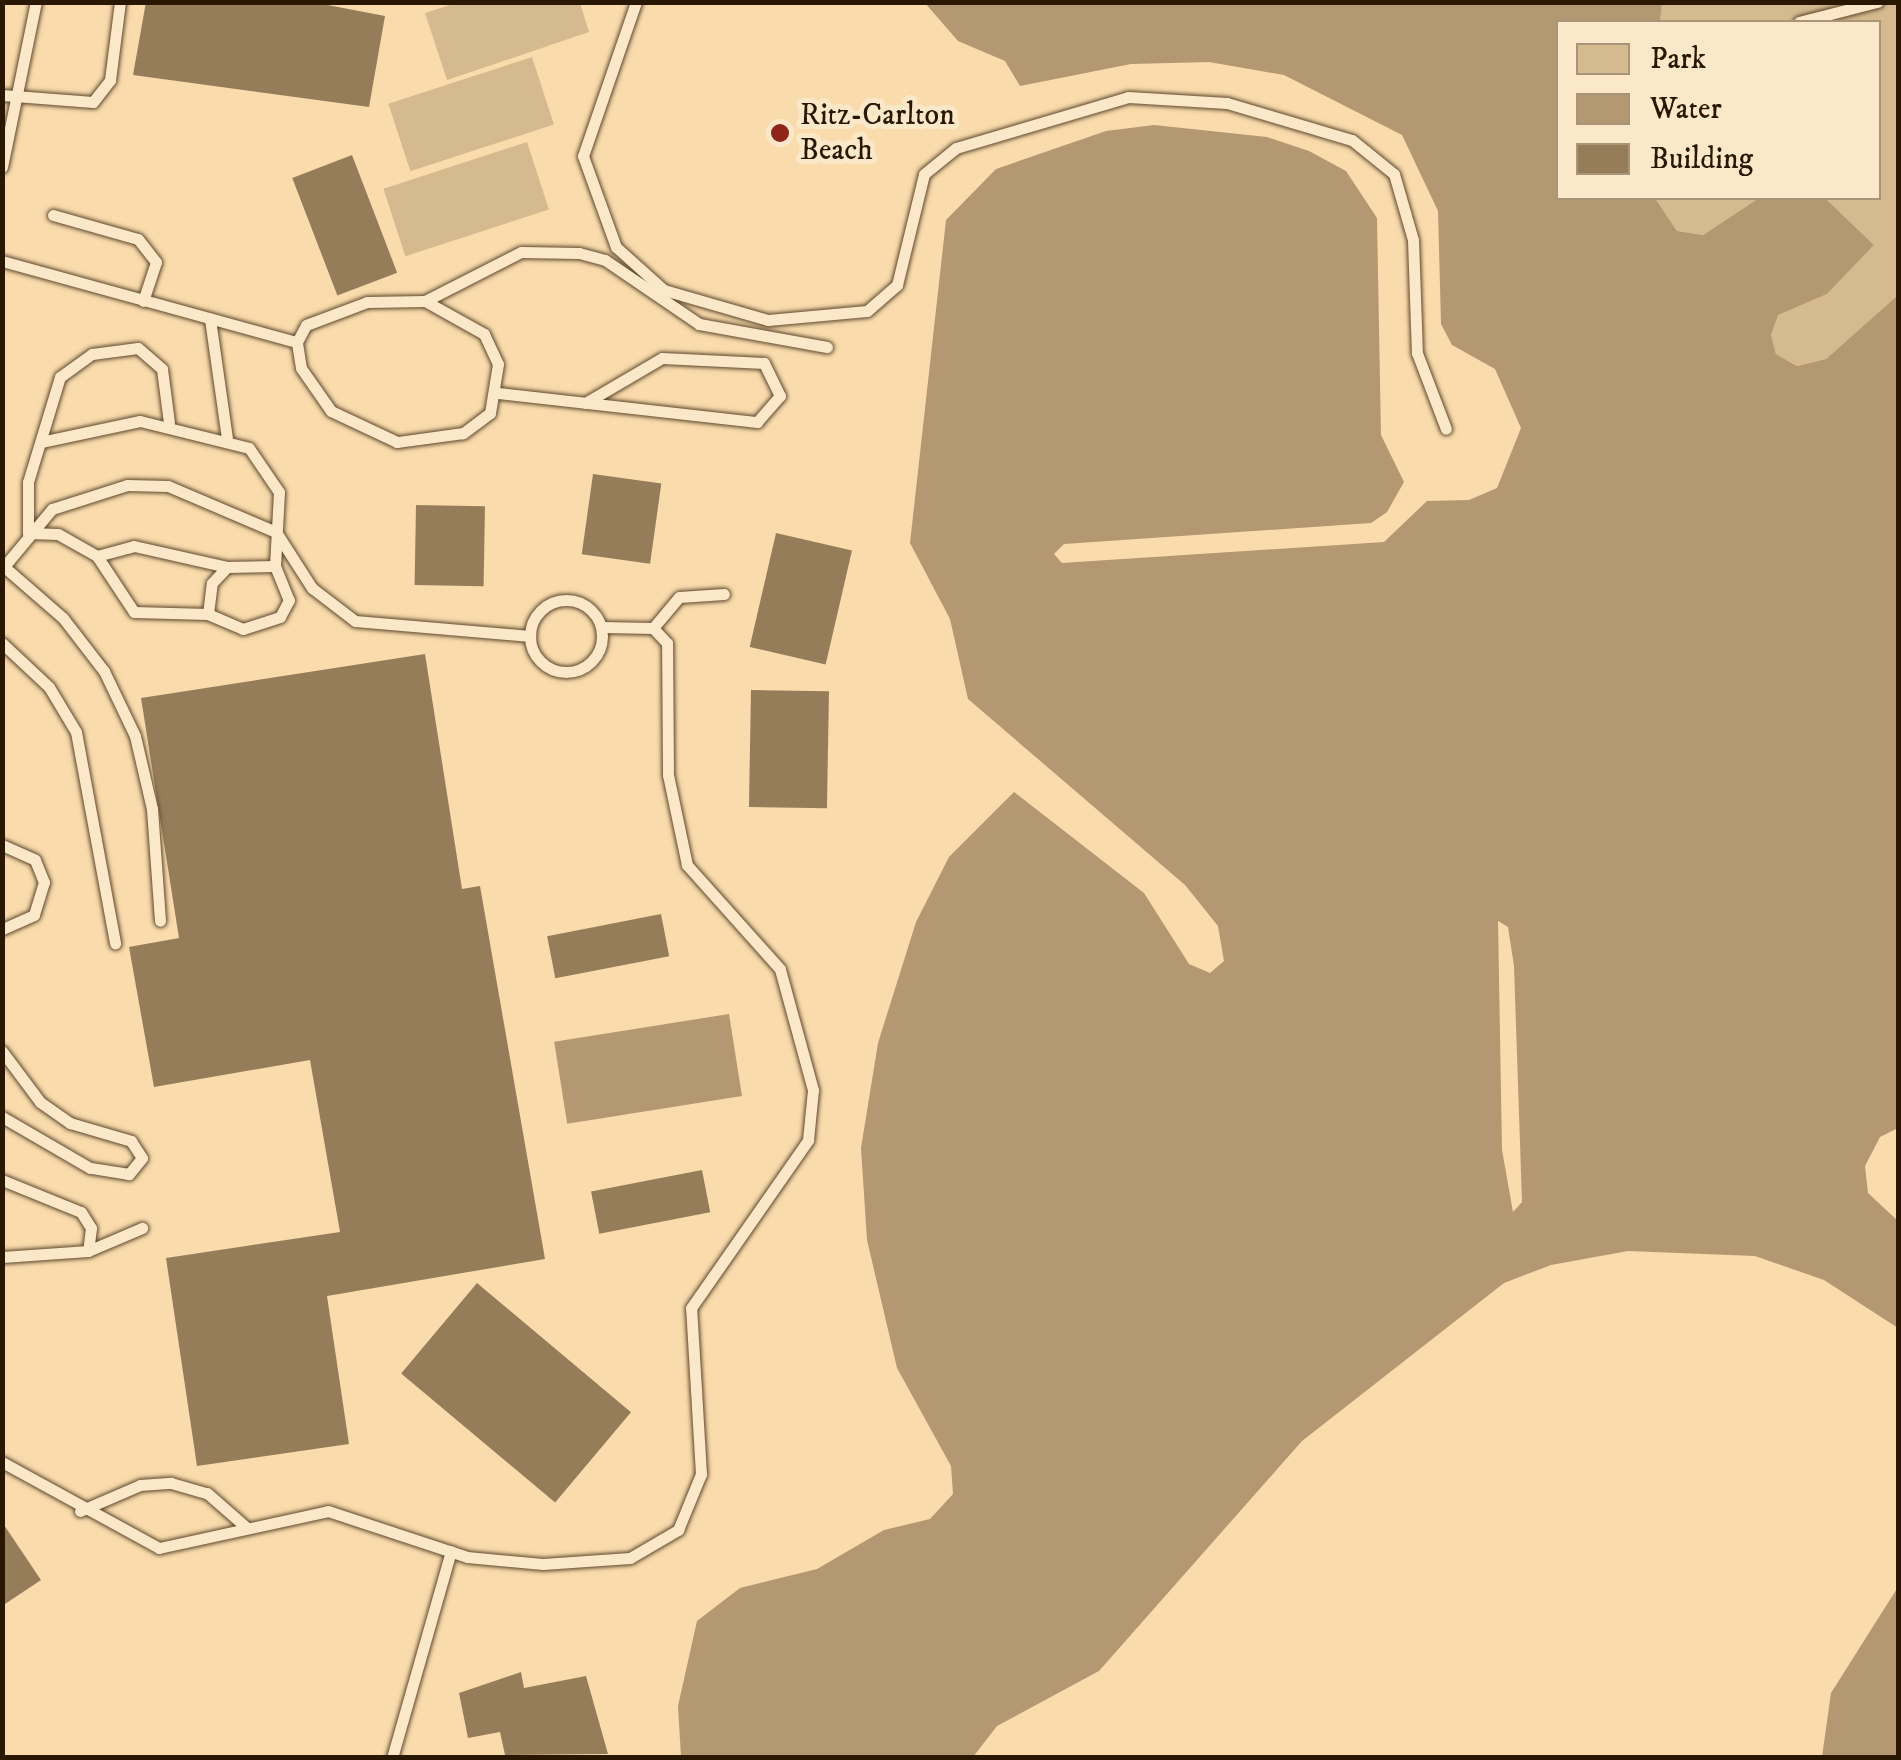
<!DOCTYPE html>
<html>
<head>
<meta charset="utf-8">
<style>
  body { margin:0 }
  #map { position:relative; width:1901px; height:1760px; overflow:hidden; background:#f9dbac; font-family:"IM FELL DW Pica",serif }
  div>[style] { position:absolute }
  .green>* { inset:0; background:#d6ba8f; transform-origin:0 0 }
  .water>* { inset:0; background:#b39872; transform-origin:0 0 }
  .building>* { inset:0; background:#967d5a; transform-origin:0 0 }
  .roads { filter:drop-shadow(0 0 2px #5e482c) drop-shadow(0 0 2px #5e482c) }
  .service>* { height:11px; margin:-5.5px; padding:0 5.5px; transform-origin:5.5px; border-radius:5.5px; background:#fbe8c9 }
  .service>.ring { margin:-5.5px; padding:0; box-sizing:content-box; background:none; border:11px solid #fbe8c9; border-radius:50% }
  .dots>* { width:28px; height:28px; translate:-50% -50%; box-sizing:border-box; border:5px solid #fbe8c9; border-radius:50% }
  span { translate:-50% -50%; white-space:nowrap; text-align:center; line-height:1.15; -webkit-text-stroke:10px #fbe8c9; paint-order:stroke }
  .poi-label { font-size:30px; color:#2a1702 }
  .left { translate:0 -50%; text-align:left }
  .frame { position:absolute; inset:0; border:5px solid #2a1702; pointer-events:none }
  .legend { position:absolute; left:1556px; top:20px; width:325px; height:180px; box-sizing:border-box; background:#fbe8c9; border:2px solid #a79479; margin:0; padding:12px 18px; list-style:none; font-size:30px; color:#2a1702 }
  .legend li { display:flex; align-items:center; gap:20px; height:50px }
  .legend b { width:50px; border:2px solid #a79479 }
</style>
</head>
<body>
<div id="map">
  <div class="green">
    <div style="clip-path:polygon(456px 3px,580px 3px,589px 32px,447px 80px,425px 13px)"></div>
    <div style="clip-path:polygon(1662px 3px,1898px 3px,1898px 295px,1826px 359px,1797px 366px,1776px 354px,1771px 335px,1777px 315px,1827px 294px,1874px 245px,1825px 198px,1878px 198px,1878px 22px,1660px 22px)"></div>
    <div style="left:532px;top:57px;width:71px;height:151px;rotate:72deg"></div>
    <div style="left:527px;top:142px;width:71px;height:151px;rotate:72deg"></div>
    <div style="clip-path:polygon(1655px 198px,1759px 198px,1703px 235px,1677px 231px)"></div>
  </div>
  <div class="water">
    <div style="clip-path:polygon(evenodd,925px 3px,1662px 3px,1660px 22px,1558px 22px,1558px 198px,1655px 198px,1677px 231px,1703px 235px,1759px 198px,1825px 198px,1874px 245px,1827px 294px,1778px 315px,1771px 335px,1776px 354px,1797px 366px,1826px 359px,1898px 295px,1898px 1128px,1880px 1137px,1865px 1166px,1868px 1193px,1898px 1221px,1898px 1328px,1824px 1280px,1755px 1256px,1628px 1251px,1551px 1265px,1504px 1283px,1302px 1441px,1099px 1671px,997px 1726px,973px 1757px,681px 1757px,678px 1706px,697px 1621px,740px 1588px,817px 1569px,884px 1530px,930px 1519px,953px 1494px,951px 1466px,897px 1368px,867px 1240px,861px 1148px,878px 1043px,916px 922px,949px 857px,1014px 792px,1144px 893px,1189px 964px,1210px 973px,1224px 961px,1218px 926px,1185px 885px,968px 699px,950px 619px,910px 543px,946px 220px,996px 169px,1106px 131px,1154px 125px,1267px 137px,1309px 151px,1346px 171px,1377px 218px,1381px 435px,1404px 482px,1387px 512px,1371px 523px,1064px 544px,1054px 554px,1062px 563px,1384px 542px,1427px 501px,1469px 500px,1497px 488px,1521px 428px,1495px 369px,1452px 345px,1441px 324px,1438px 211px,1402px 135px,1284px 75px,1209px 62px,1131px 64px,1020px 86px,1005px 61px,958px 41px,925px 3px,1498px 921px,1508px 927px,1514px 966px,1522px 1202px,1513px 1212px,1502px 1150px,1498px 921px)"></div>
    <div style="left:729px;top:1014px;width:83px;height:177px;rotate:81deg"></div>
    <div style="clip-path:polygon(1898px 1587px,1898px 1757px,1822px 1757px,1831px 1693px)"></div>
  </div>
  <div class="building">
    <div style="clip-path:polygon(146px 2px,312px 2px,385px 16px,369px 107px,133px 75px)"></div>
    <div style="left:352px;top:155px;width:126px;height:64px;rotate:69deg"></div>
    <div style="left:593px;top:474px;width:69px;height:81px;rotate:8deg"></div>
    <div style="left:416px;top:505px;width:69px;height:80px;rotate:1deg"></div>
    <div style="left:776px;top:533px;width:78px;height:117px;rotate:13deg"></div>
    <div style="clip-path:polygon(425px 654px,462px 889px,480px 886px,545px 1259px,327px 1296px,349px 1444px,197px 1466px,166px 1258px,340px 1232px,310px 1060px,154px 1087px,129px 947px,179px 938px,141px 698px)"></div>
    <div style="left:751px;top:690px;width:78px;height:117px;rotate:1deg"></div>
    <div style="left:661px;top:914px;width:43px;height:116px;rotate:79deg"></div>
    <div style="left:702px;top:1170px;width:43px;height:113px;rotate:79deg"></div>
    <div style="left:477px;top:1283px;width:201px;height:118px;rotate:40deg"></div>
    <div style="clip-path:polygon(2px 1522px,41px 1580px,2px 1606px)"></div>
    <div style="clip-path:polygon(521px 1672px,524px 1688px,586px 1676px,608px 1754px,505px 1755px,500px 1732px,468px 1738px,459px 1693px)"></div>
  </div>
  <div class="roads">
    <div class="service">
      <div style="left:636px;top:2px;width:163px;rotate:109deg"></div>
      <div style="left:583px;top:156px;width:97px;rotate:70.1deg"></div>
      <div style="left:616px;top:247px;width:64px;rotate:41.9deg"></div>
      <div style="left:664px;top:290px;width:108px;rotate:16.1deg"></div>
      <div style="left:768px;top:320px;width:99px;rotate:-5.2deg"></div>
      <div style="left:867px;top:311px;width:40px;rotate:-41deg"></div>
      <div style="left:897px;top:285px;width:114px;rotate:-76.3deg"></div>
      <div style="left:924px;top:174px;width:41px;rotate:-39.1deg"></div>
      <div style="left:956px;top:148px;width:179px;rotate:-16.5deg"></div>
      <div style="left:1128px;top:97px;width:99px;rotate:3.5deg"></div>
      <div style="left:1227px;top:103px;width:130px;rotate:16.5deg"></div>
      <div style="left:1352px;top:140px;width:54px;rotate:39deg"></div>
      <div style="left:1394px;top:174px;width:69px;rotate:73.9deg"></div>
      <div style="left:1413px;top:240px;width:113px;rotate:88deg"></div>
      <div style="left:1417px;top:353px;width:81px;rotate:69.1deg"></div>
      <div style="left:1799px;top:22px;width:81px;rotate:-14.4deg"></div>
      <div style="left:2px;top:95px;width:91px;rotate:4.4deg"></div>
      <div style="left:93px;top:102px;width:28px;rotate:-52deg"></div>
      <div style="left:110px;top:80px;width:79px;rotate:-82.7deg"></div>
      <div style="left:2px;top:167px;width:168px;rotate:-78.4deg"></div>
      <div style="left:53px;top:215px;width:88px;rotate:15.8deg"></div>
      <div style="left:138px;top:239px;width:29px;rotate:52deg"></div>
      <div style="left:156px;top:262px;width:41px;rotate:108.4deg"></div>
      <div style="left:2px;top:261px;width:306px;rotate:15.4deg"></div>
      <div style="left:425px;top:301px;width:68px;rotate:29.2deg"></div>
      <div style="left:484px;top:334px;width:33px;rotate:65deg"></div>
      <div style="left:498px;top:364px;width:50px;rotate:99.3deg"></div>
      <div style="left:490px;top:413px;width:34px;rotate:143deg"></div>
      <div style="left:463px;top:433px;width:67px;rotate:172.2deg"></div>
      <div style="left:397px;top:442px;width:73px;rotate:-154.8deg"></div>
      <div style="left:331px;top:411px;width:52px;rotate:-124.9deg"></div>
      <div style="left:301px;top:368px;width:26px;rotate:-99deg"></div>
      <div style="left:297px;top:342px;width:19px;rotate:-62deg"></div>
      <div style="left:306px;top:325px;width:65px;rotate:-20.7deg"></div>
      <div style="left:367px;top:302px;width:58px;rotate:-1deg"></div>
      <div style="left:425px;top:301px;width:108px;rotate:-27deg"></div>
      <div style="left:521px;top:252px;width:58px;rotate:1deg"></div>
      <div style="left:579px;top:253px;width:27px;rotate:15deg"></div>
      <div style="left:605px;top:260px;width:114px;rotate:34.2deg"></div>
      <div style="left:699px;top:324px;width:130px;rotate:10.2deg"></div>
      <div style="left:210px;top:319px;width:120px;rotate:81.9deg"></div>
      <div style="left:498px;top:393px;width:261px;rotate:6.4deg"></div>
      <div style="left:757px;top:422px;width:35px;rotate:-49deg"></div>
      <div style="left:780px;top:396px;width:37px;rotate:-116deg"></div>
      <div style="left:764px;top:363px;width:102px;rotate:-177.2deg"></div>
      <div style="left:662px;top:358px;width:89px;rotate:149.7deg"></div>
      <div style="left:41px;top:442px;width:101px;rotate:-12deg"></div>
      <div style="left:140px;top:421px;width:112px;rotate:13.9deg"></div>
      <div style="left:249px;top:448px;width:53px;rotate:55.7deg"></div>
      <div style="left:279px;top:492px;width:74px;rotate:93.1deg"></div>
      <div style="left:134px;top:546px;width:95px;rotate:12.7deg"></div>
      <div style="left:227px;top:567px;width:48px;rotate:-1.2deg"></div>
      <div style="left:275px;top:566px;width:37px;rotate:68deg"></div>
      <div style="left:289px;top:600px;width:19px;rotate:118deg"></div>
      <div style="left:280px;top:617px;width:39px;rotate:162deg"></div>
      <div style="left:243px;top:629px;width:38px;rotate:-157deg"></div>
      <div style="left:208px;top:614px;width:74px;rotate:-178.5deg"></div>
      <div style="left:134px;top:612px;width:67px;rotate:-123.5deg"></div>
      <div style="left:97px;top:556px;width:38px;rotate:-15deg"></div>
      <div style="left:97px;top:556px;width:45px;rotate:-150.6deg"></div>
      <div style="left:58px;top:534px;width:30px;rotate:-178deg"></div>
      <div style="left:28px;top:533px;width:51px;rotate:-90deg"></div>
      <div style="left:28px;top:482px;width:110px;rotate:-73.1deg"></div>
      <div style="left:60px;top:377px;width:39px;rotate:-36deg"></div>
      <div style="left:92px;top:354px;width:46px;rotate:-7.4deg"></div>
      <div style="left:138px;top:348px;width:32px;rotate:41deg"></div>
      <div style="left:162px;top:369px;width:54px;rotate:82.6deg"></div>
      <div style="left:2px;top:565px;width:81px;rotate:41deg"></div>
      <div style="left:63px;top:618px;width:67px;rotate:52.3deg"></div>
      <div style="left:104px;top:671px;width:72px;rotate:64.5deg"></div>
      <div style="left:135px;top:736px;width:75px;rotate:76.9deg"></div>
      <div style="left:152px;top:809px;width:112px;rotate:85.9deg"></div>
      <div style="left:2px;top:569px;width:78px;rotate:-50.2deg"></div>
      <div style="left:52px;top:509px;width:79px;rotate:-17.7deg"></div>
      <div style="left:127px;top:485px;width:41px;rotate:1.4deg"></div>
      <div style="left:168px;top:486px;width:117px;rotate:23.1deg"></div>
      <div style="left:276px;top:532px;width:67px;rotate:57.3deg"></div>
      <div style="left:312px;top:588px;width:54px;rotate:37.5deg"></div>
      <div style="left:355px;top:621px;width:176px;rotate:4.9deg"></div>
      <div class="ring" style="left:530px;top:600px;width:61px;height:61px"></div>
      <div style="left:208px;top:614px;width:31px;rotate:-83deg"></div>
      <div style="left:212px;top:583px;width:22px;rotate:-47deg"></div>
      <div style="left:653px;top:628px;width:40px;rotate:-50deg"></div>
      <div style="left:679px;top:597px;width:45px;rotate:-3.8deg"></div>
      <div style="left:2px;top:643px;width:64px;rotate:43.1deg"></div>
      <div style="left:49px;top:687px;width:52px;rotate:59deg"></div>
      <div style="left:76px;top:732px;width:215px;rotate:79.5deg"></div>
      <div style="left:2px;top:845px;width:36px;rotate:24deg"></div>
      <div style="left:35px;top:860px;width:24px;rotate:68deg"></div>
      <div style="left:44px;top:882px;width:34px;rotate:107deg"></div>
      <div style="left:34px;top:915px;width:35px;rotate:156deg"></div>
      <div style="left:2px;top:1051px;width:64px;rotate:53.3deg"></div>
      <div style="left:40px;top:1102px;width:37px;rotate:35deg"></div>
      <div style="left:70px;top:1123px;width:64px;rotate:16.4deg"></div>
      <div style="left:131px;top:1141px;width:20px;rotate:57deg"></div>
      <div style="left:142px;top:1158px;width:21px;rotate:129deg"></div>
      <div style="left:129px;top:1174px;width:39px;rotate:-171deg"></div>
      <div style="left:90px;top:1168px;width:102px;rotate:-149.9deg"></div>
      <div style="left:2px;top:1180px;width:85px;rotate:22.1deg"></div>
      <div style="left:81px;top:1212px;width:19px;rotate:58deg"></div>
      <div style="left:91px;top:1228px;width:23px;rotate:97deg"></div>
      <div style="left:2px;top:1257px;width:86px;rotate:-4deg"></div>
      <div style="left:88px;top:1251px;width:59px;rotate:-23.1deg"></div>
      <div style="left:2px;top:1462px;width:179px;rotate:28.7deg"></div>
      <div style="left:159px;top:1548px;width:173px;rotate:-12.3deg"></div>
      <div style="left:328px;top:1511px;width:146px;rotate:18.3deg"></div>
      <div style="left:467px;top:1557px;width:76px;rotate:5.3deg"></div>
      <div style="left:543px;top:1564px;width:87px;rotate:-3.9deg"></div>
      <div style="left:630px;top:1558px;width:56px;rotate:-30.3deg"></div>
      <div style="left:678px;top:1530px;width:61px;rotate:-67.7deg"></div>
      <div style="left:701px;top:1474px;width:166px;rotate:-93.4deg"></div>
      <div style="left:691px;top:1308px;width:205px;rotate:-55.1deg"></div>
      <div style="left:808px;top:1140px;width:50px;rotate:-84.3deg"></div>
      <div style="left:813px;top:1090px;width:125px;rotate:-105.3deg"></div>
      <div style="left:780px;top:969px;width:140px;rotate:-131.8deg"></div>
      <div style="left:687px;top:865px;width:92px;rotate:-101.9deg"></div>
      <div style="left:668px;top:775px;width:132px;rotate:-90.4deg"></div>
      <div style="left:667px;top:643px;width:21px;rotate:-133deg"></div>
      <div style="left:653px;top:628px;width:51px;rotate:-178.9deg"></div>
      <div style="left:80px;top:1511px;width:65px;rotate:-23.4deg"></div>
      <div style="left:140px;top:1485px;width:31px;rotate:-4deg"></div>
      <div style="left:171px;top:1483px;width:37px;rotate:16deg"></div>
      <div style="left:207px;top:1493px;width:53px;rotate:41.2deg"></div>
      <div style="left:392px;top:1758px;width:215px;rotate:-74.1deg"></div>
    </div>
  </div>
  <div class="dots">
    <div style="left:780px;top:133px;background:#8f2418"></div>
  </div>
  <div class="poi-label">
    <span class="left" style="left:800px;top:133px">Ritz-Carlton<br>Beach</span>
  </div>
  <div class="frame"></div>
  <ul class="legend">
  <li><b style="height:28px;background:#d6ba8f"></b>Park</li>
  <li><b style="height:28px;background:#b39872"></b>Water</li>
  <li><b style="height:28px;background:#967d5a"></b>Building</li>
  </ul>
</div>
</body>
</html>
